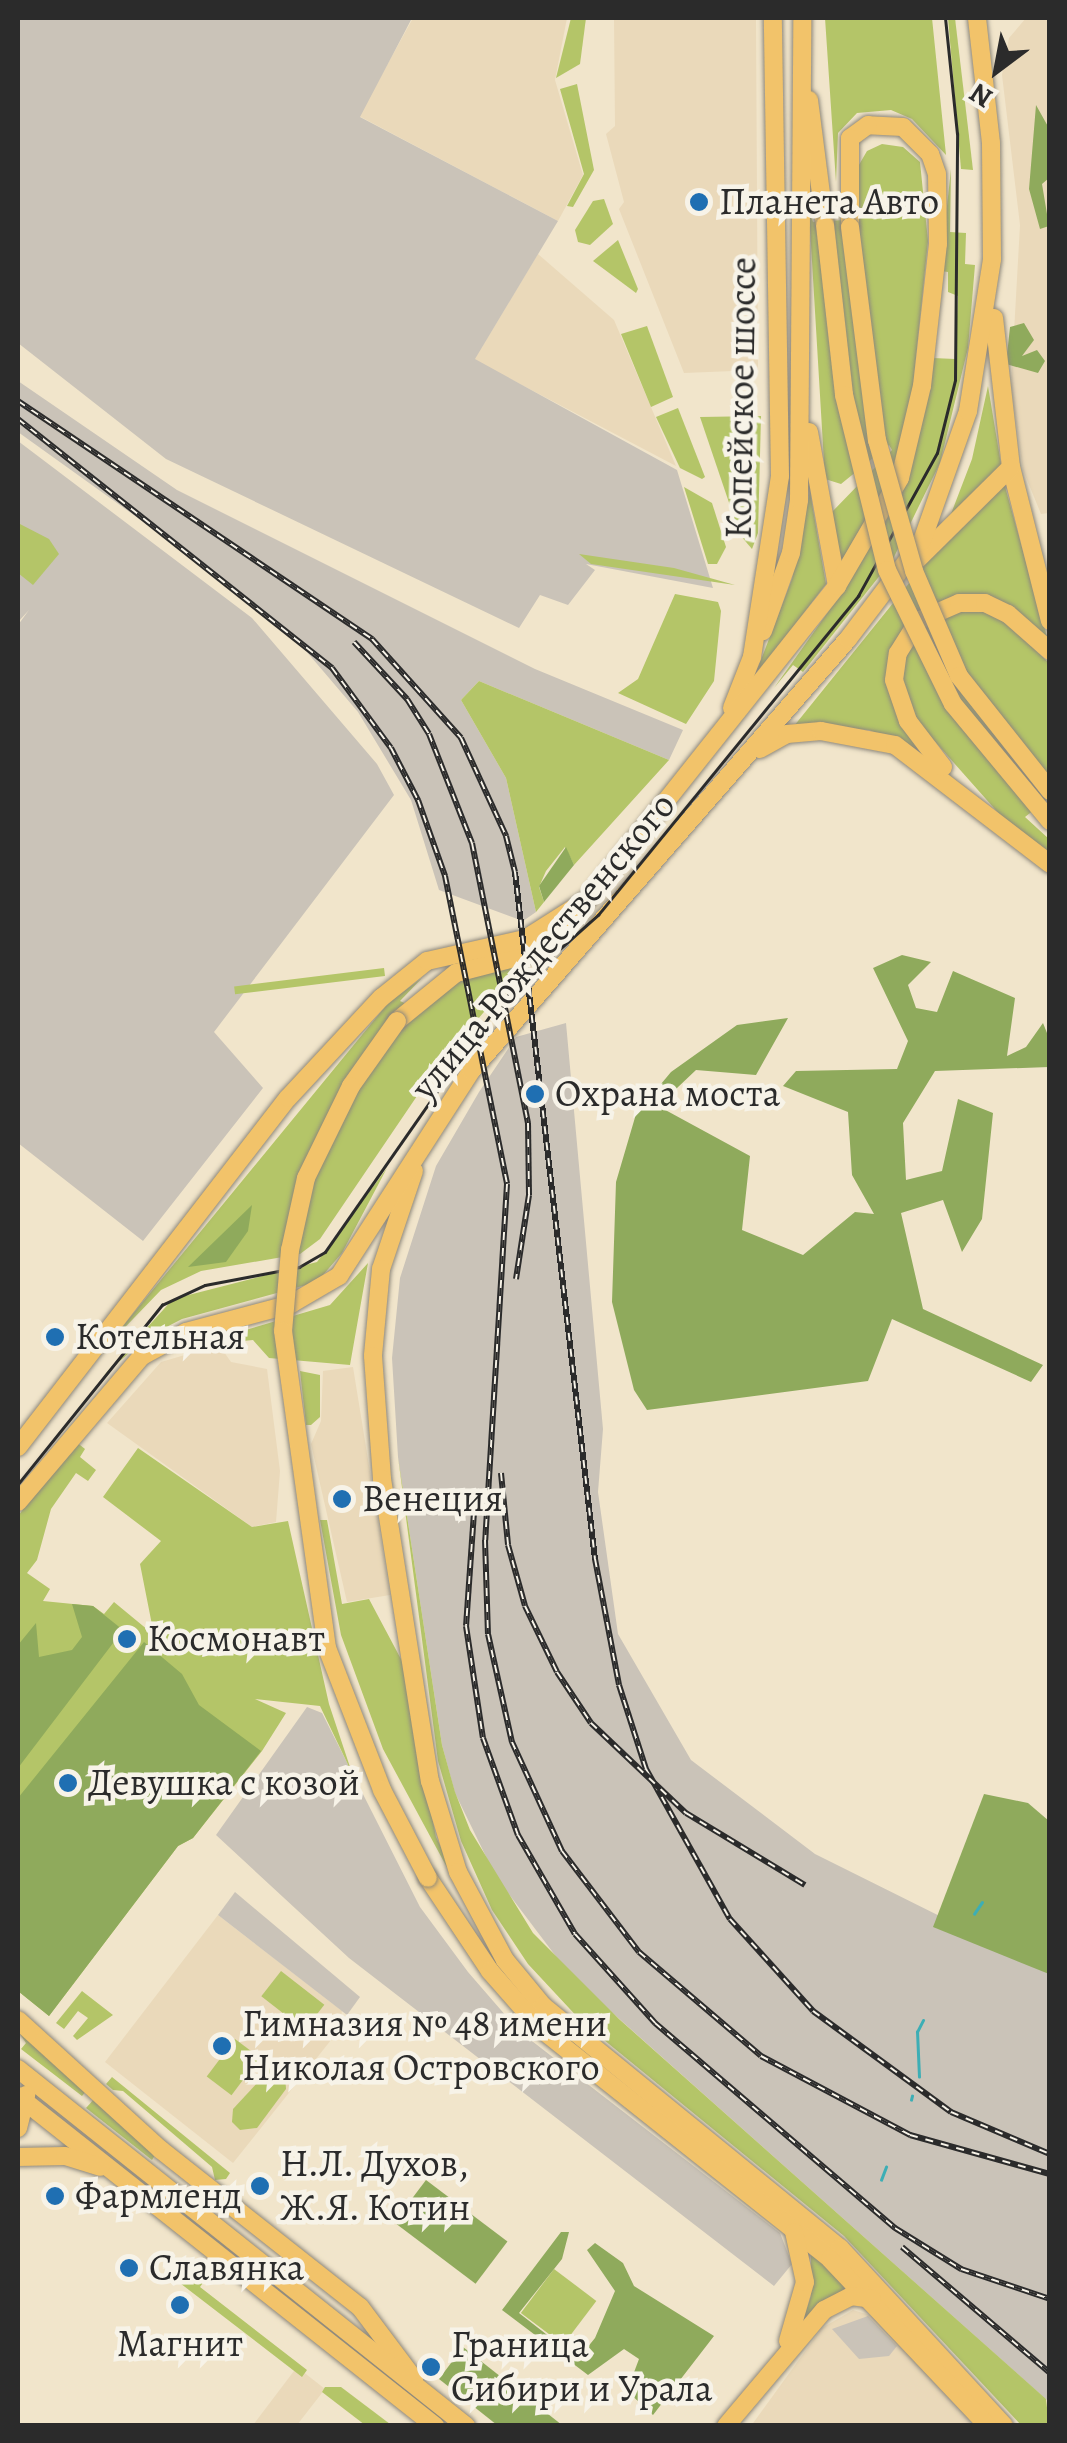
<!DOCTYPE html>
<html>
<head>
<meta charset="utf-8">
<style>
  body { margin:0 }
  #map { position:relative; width:1067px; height:2443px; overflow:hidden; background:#f1e5cb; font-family:Alegreya,serif }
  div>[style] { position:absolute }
  .built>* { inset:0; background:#ead9ba }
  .industrial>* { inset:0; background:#cac3b8 }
  .green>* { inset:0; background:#b4c568; transform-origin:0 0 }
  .forest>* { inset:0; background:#8faa5c; transform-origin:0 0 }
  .stream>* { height:2.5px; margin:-1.25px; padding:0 1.25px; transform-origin:1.25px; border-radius:1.25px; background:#3daeb5 }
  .roads { filter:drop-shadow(0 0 2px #8e887b) drop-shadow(0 0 2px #8e887b) }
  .major>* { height:18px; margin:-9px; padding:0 9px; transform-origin:9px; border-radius:9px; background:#f2c36a }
  .tram>* { height:2.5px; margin:-1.25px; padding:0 1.25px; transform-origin:1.25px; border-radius:1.25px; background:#2b2b2b }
  .rail>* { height:6px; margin-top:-3px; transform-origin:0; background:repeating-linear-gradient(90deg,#f7f3e8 0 8px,#2b2b2b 0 16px); box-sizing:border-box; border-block:2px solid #2b2b2b }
  .bridges { filter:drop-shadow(0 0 2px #8e887b) drop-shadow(0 0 2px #8e887b) }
  .major-bridge>* { height:18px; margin:-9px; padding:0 9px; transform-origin:9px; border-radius:9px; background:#f2c36a }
  .dots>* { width:28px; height:28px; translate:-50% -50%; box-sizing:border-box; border:5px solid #f7f3e8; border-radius:50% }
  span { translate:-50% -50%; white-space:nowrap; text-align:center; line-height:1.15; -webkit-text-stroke:9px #f7f3e8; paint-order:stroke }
  .poi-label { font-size:38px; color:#2b2b2b }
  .left { translate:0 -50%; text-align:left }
  .street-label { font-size:38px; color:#2b2b2b }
  .frame { position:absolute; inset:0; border:20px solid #2b2b2b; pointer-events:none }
  .north { position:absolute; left:947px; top:20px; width:100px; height:100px; -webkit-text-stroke:8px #f7f3e8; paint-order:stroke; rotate:212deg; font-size:28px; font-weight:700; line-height:40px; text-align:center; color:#2b2b2b }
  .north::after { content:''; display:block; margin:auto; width:35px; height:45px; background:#2b2b2b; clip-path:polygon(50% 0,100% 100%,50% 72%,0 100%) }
</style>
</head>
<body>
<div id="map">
  <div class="built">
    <div style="clip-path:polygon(413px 18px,567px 18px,555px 80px,583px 175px,558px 221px,359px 116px)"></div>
    <div style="clip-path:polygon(614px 18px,756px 18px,758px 370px,684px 373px,619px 209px,624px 202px,606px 134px,615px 126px)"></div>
    <div style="clip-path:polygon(1026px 18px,1049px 18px,1049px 513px,1041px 514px,1023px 470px,1011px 386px,1020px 225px,1002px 75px,1009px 38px)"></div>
    <div style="clip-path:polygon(538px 254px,614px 320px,676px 466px,474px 360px)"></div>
    <div style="clip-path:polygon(219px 1345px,231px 1362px,267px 1369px,280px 1471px,276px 1522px,252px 1527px,107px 1423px,161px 1362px)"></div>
    <div style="clip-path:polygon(353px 1367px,390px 1595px,347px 1602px,311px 1444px,321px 1421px,323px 1371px)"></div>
    <div style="clip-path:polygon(218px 1915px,342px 2011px,339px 2030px,233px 2163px,105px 2062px)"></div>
    <div style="clip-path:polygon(853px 2310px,879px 2318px,903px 2340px,974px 2425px,751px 2426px,822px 2328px)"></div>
    <div style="clip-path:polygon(297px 2367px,325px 2389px,297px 2425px,253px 2425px)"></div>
  </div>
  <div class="industrial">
    <div style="clip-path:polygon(18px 18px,412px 18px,360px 117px,558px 221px,475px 359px,677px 470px,713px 588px,586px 564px,595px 570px,568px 605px,540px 595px,519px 628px,166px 459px,18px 343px)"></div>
    <div style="clip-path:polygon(18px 381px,177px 490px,535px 669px,683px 730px,669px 760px,479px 681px,461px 700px,506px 778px,536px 912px,523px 921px,439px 890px,411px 800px,358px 712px,306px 651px,216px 574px,18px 432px)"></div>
    <div style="clip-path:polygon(18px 441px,252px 618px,377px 764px,394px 795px,214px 1032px,263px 1088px,143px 1241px,18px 1143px,18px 625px,29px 610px,18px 622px)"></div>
    <div style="clip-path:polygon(566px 1023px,603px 1429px,598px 1492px,618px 1634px,691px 1760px,815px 1854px,1032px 1962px,1049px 1964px,1049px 2402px,570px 1975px,496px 1877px,455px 1793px,442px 1745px,398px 1457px,392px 1358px,400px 1278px,436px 1166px,479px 1092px,516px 1037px)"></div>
    <div style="clip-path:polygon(307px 1707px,322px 1713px,420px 1907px,468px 1972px,519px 2031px,780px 2233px,792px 2264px,774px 2286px,349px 1958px,216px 1835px)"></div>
    <div style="clip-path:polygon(235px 1892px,360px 1997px,347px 2015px,218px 1915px)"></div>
    <div style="clip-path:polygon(868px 2316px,897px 2346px,889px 2356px,859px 2359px,832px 2329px)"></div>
  </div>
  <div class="green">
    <div style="clip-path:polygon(571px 18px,586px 18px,580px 64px,556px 78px)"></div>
    <div style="clip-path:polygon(825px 18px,932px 18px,946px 155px,912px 119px,891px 110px,857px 113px,838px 133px,836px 182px)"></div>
    <div style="clip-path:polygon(948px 18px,955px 18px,973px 170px,961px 169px)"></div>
    <div style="clip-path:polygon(577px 84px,594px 170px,573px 207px,567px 206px,584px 174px,560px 89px)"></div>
    <div style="clip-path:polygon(882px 144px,903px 147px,920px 162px,928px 241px,913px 387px,897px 465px,841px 562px,832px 512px,892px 450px,889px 445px,841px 484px,825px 479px,809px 211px,813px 222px,860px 219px,856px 170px,867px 151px)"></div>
    <div style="clip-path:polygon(951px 169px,950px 232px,966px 233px,965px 264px,975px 265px,968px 348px,940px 463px,893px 559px,803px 672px,793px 665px,774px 688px,848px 584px,908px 478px,933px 358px,955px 359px,958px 296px,948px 292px,948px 272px,940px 271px)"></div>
    <div style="clip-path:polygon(604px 199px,613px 224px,590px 245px,578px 242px,575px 230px,593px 201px)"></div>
    <div style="clip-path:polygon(618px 240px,638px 289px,636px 293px,593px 261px)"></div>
    <div style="clip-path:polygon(647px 326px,673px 397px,651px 407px,621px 334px)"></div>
    <div style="clip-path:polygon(988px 386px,1002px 470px,946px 527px,972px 459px)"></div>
    <div style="clip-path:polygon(678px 408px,705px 477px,702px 479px,680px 468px,656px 417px)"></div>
    <div style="clip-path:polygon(761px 416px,758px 533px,752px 549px,740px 535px,700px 417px)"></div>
    <div style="clip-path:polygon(1004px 483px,1047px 637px,996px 599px,960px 595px,892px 648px,921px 751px,869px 730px,794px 726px,931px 556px)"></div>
    <div style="clip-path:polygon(684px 487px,712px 503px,726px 547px,717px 564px,708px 564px)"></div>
    <div style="clip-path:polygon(810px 492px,826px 584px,754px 678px,792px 579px)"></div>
    <div style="clip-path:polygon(18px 523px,49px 539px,59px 554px,33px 585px,18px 573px)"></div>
    <div style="clip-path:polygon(579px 554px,674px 568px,735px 585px,591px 564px)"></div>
    <div style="clip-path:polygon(675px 594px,718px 602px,721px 611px,714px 681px,686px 724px,618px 693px,638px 679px)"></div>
    <div style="clip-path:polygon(962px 610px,979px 610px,1006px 622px,1049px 663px,1049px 798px,1025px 817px,1049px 839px,1049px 854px,1001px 816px,915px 719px,903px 681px,906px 656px,920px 631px)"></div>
    <div style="clip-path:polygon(479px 681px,669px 760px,574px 865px,565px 847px,546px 871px,539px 887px,544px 902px,536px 912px,506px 778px,461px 700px)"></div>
    <div style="clip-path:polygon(514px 965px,519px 971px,436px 1068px,320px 1239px,300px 1254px,201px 1271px,161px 1290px,105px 1348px,389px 1002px,422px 978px,400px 1001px,422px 1011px,451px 983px)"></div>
    <div style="left:384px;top:968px;width:8px;height:151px;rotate:83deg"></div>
    <div style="clip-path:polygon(387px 1168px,342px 1253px,317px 1282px,182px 1319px,147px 1337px,104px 1375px,173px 1299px,317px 1262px)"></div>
    <div style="clip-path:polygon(368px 1263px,350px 1365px,269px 1358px,253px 1340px,233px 1342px,232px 1334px,330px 1305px)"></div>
    <div style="clip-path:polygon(300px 1371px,320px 1375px,320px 1417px,311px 1425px,306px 1425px)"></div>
    <div style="clip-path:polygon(75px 1441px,85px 1449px,80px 1457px,96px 1470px,88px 1481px,76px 1473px,51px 1509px,37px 1560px,27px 1573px,50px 1589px,43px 1601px,93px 1606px,104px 1614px,114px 1602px,154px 1635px,140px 1564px,161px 1541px,103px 1497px,138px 1448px,252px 1527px,288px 1521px,329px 1704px,352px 1773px,320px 1706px,255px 1699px,286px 1713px,262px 1751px,193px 1838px,178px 1846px,49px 2016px,18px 1991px,18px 1516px)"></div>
    <div style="clip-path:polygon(398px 1457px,442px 1745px,455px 1792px,470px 1830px,533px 1933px,619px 2019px,1046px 2399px,1049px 2425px,1021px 2425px,844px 2236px,582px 2022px,528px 1964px,492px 1910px,461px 1841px,438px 1761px)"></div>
    <div style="clip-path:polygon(320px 1520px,327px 1520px,342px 1604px,369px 1599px,402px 1661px,436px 1837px,491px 1949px,383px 1749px,341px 1635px)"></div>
    <div style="left:281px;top:1971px;width:55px;height:32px;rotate:38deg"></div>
    <div style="clip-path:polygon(82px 1991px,113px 2015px,77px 2040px,73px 2036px,88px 2018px,78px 2011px,64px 2029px,56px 2023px)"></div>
    <div style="clip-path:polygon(18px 2031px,87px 2090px,82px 2096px,21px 2049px,26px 2043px)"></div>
    <div style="left:235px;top:2039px;width:31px;height:47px;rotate:37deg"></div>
    <div style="clip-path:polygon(271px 2068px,285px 2075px,286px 2089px,257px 2128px,240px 2130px,232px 2122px,233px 2109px)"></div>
    <div style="clip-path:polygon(112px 2077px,230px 2173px,226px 2179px,215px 2180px,212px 2167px,123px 2091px,113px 2090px,106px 2084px)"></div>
    <div style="clip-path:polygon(95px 2098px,155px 2155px,152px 2160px,86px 2108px)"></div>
    <div style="clip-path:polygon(811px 2254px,852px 2289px,802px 2323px,811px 2296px)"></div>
    <div style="clip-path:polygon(210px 2264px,214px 2267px,200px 2287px,307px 2370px,302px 2377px,176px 2280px,195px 2265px)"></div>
    <div style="left:554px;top:2269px;width:53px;height:55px;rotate:37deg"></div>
    <div style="clip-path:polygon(325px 2387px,341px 2387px,390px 2424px,365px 2425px,322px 2392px)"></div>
  </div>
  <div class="forest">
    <div style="clip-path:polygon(1036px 105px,1050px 130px,1049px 178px,1042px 184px,1049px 226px,1040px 229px,1029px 189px)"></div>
    <div style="clip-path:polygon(1024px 323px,1034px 340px,1022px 356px,1037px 350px,1045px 361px,1038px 373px,1006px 364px,1010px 327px)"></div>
    <div style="clip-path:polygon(566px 847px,574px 865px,544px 902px,539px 886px)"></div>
    <div style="clip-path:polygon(902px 955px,931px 962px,908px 985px,916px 1008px,937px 1012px,953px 971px,1015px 998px,1007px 1056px,1026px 1047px,1043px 1023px,1049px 1038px,1049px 1067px,935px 1071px,903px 1123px,906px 1180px,942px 1171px,958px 1099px,993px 1113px,982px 1219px,962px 1252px,943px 1200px,901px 1213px,923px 1309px,1043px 1365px,1031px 1382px,892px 1319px,868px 1381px,647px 1410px,634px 1390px,612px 1302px,616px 1182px,636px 1114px,671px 1072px,737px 1025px,788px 1018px,756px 1075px,696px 1070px,658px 1106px,750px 1156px,742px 1230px,803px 1255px,855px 1212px,874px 1214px,852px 1175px,848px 1112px,783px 1086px,796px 1071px,897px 1069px,908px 1041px,873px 968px)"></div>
    <div style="clip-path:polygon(252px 1205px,248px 1231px,226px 1262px,188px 1267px)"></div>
    <div style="clip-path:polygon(72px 1604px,93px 1606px,123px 1630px,18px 1768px,18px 1645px,36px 1623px,39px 1657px,72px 1650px,82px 1637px)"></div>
    <div style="clip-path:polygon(144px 1642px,182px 1674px,199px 1705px,261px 1751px,193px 1838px,178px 1846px,49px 2016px,18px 1991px,18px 1798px)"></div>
    <div style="clip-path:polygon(984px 1794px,1028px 1803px,1049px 1821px,1049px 1974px,933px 1927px)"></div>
    <div style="left:426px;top:2180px;width:102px;height:53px;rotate:37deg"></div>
    <div style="clip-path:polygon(561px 2232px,569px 2232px,562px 2259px,519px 2313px,578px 2359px,595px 2338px,615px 2291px,587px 2250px,595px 2243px,623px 2263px,634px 2286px,714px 2336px,653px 2415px,627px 2391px,639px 2359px,624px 2349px,588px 2375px,502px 2310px)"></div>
    <div style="clip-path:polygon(463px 2347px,562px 2425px,497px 2425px,439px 2379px)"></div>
  </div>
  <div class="stream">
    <div style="left:974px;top:1914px;width:14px;rotate:-56deg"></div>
    <div style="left:919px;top:2077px;width:45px;rotate:-92.5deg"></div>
    <div style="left:917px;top:2032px;width:13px;rotate:-63deg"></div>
    <div style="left:911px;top:2100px;width:4px;rotate:-76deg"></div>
    <div style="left:881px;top:2180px;width:14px;rotate:-69deg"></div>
  </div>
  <div class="roads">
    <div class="major">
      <div style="left:809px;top:100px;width:126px;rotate:82.7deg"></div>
      <div style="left:994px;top:318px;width:150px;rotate:83.5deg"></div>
      <div style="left:1011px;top:467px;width:159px;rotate:75.8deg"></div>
      <div style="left:809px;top:432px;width:157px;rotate:79.7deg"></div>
      <div style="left:917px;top:560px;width:132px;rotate:-44.7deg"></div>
      <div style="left:763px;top:631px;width:83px;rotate:-70.3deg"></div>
      <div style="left:791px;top:553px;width:54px;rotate:-81.4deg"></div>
      <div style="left:799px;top:500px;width:482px;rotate:-89.6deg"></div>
      <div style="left:732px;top:708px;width:55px;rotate:-68.6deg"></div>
      <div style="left:752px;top:657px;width:183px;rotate:-81.2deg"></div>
      <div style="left:780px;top:476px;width:458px;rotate:-90.9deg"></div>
      <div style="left:760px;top:749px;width:31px;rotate:-29deg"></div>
      <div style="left:787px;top:734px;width:34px;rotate:-5deg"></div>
      <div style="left:821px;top:731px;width:75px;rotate:10.7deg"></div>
      <div style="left:895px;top:745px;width:195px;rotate:37.5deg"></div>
      <div style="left:943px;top:767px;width:58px;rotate:-127.3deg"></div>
      <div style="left:908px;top:721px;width:43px;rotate:-108.9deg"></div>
      <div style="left:894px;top:680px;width:27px;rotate:-82deg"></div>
      <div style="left:898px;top:653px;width:38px;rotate:-58deg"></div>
      <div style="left:918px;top:621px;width:45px;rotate:-23.7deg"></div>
      <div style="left:959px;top:603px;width:26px"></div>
      <div style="left:985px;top:603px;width:25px;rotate:26deg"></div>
      <div style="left:1008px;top:614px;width:56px;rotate:41.4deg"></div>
      <div style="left:397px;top:1021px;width:76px;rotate:-39.1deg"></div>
      <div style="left:456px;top:973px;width:84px;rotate:-14.5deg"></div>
      <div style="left:537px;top:952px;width:63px;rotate:-44.4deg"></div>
      <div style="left:414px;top:1171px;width:103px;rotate:108.6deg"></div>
      <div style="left:381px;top:1269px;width:87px;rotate:95.3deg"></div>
      <div style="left:373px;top:1356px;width:123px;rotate:85.8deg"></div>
      <div style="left:382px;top:1479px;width:306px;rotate:81deg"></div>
      <div style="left:430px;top:1781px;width:95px;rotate:72.9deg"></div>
      <div style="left:458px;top:1872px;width:100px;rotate:61.9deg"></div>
      <div style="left:505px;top:1960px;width:60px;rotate:50.4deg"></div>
      <div style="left:543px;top:2006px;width:383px;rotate:39.2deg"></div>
      <div style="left:840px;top:2248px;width:242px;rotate:47.3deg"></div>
      <div style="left:18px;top:1447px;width:441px;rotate:-52.3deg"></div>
      <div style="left:288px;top:1098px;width:137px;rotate:-47.1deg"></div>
      <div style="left:381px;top:998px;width:59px;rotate:-38.8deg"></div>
      <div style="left:427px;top:961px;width:100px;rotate:-12.7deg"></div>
      <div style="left:525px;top:939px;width:75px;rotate:-32.4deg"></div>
      <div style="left:588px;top:899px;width:400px;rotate:-51.5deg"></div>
      <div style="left:837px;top:586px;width:125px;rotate:-59.7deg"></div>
      <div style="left:900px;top:478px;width:95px;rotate:-76.6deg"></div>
      <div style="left:922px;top:386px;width:143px;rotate:-83.6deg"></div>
      <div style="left:938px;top:244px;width:70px;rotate:-90.8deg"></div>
      <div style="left:937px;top:174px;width:21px;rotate:-109deg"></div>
      <div style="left:930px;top:154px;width:38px;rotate:-135deg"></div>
      <div style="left:903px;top:127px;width:35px;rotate:-177deg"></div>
      <div style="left:868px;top:125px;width:22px;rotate:144deg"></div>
      <div style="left:850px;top:138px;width:89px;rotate:90deg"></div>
      <div style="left:18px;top:1502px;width:192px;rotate:-49.7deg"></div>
      <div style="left:142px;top:1356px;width:50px;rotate:-28.6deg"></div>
      <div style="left:186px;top:1332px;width:109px;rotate:-14.9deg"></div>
      <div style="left:291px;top:1304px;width:56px;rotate:-30.3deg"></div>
      <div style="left:339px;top:1276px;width:244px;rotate:-57.2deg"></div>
      <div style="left:471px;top:1071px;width:573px;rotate:-48.89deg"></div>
      <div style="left:848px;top:639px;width:123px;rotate:-52.9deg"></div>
      <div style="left:922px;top:541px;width:138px;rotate:-70.5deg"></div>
      <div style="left:968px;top:411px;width:154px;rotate:-81deg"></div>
      <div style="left:992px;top:259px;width:116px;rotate:-90.5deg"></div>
      <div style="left:991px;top:143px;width:126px;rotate:-96.4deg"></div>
      <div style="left:428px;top:1878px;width:112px;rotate:56.3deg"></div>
      <div style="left:490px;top:1971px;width:76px;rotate:48.7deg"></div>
      <div style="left:540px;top:2028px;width:371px;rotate:38.5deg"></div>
      <div style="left:830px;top:2259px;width:230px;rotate:46.6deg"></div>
      <div style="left:18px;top:2020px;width:193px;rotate:42.3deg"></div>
      <div style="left:161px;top:2150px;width:253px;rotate:38.3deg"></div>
      <div style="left:360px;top:2307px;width:90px;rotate:53.1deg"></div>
      <div style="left:18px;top:2069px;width:573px;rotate:38.55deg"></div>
      <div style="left:18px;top:2096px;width:532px;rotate:38.36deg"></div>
      <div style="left:18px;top:2128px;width:34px;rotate:-76deg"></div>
      <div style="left:18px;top:2157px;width:47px;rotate:-1.2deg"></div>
      <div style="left:65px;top:2156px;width:37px;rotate:17deg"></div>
      <div style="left:788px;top:2341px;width:61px;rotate:-73.9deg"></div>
      <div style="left:805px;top:2282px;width:51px;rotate:-102.4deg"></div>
      <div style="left:726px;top:2426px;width:152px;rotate:-49.8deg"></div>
      <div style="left:824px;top:2310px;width:30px;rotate:-27deg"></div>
      <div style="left:851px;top:2296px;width:21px;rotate:8deg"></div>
    </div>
  </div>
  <div class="tram">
    <div style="left:18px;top:1484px;width:230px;rotate:-51.2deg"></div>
    <div style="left:162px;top:1305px;width:47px;rotate:-24.9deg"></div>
    <div style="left:205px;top:1285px;width:96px;rotate:-10.8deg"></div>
    <div style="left:299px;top:1267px;width:30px;rotate:-30deg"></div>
    <div style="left:325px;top:1252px;width:302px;rotate:-55.1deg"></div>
    <div style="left:498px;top:1004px;width:134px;rotate:-41.7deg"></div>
    <div style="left:598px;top:915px;width:412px;rotate:-50.8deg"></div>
    <div style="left:858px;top:596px;width:163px;rotate:-61.1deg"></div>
    <div style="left:937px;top:453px;width:75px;rotate:-76.1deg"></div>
    <div style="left:955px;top:380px;width:246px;rotate:-89.5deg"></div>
    <div style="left:957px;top:134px;width:117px;rotate:-95.9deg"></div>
  </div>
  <div class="rail">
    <div style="left:18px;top:401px;width:427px;rotate:33.9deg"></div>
    <div style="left:372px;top:639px;width:133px;rotate:48deg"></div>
    <div style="left:461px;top:738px;width:108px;rotate:65.3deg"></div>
    <div style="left:506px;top:836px;width:37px;rotate:76deg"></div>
    <div style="left:515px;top:872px;width:692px;rotate:83.36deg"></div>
    <div style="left:595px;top:1559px;width:128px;rotate:79.2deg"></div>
    <div style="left:619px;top:1685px;width:88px;rotate:72.2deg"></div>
    <div style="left:646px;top:1769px;width:172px;rotate:60.8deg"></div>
    <div style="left:730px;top:1919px;width:124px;rotate:47.9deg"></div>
    <div style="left:813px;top:2011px;width:171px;rotate:36.2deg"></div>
    <div style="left:951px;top:2112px;width:108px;rotate:23deg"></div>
    <div style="left:18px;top:419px;width:401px;rotate:38.4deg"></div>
    <div style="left:332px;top:668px;width:99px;rotate:53.6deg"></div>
    <div style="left:391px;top:748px;width:59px;rotate:62.6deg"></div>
    <div style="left:418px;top:800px;width:81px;rotate:70.4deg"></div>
    <div style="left:445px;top:876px;width:314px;rotate:78.6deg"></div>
    <div style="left:507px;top:1184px;width:357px;rotate:93.5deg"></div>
    <div style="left:485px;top:1540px;width:94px;rotate:88.2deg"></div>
    <div style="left:488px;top:1634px;width:111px;rotate:77.5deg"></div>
    <div style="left:512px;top:1742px;width:120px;rotate:65.4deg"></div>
    <div style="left:562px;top:1851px;width:127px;rotate:52.7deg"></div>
    <div style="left:639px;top:1952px;width:160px;rotate:40.4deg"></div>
    <div style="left:761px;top:2056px;width:169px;rotate:27.9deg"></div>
    <div style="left:910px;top:2135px;width:145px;rotate:15.6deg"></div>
    <div style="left:354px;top:642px;width:78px;rotate:47.1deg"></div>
    <div style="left:407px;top:699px;width:41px;rotate:57.8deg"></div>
    <div style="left:429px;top:734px;width:117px;rotate:68.5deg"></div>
    <div style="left:472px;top:843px;width:286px;rotate:78.7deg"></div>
    <div style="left:528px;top:1123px;width:72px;rotate:89.2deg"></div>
    <div style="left:529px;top:1195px;width:85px;rotate:98.8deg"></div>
    <div style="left:501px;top:1473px;width:72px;rotate:84.4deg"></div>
    <div style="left:508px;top:1545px;width:63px;rotate:74.4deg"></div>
    <div style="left:525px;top:1606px;width:73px;rotate:64.1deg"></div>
    <div style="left:557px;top:1672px;width:61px;rotate:56.3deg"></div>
    <div style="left:591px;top:1723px;width:131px;rotate:43.5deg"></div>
    <div style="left:686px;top:1813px;width:139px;rotate:31.2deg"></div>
    <div style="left:474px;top:1512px;width:114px;rotate:94deg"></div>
    <div style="left:466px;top:1626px;width:113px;rotate:81.4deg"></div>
    <div style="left:483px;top:1738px;width:103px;rotate:70.2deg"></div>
    <div style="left:518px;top:1835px;width:114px;rotate:60.1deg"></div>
    <div style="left:575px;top:1934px;width:120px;rotate:48deg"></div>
    <div style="left:655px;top:2023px;width:316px;rotate:40.5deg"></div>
    <div style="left:895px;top:2228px;width:78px;rotate:31.8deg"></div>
    <div style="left:961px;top:2269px;width:94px;rotate:18.6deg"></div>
    <div style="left:902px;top:2247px;width:194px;rotate:40.4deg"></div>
  </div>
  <div class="bridges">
    <div class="major-bridge">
      <div style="left:825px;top:225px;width:171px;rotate:83.6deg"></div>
      <div style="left:844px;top:395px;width:180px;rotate:76.2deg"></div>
      <div style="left:887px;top:570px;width:149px;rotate:63.8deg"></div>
      <div style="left:953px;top:704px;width:152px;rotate:50.3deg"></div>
      <div style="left:850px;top:227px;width:215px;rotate:82.8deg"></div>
      <div style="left:877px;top:440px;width:136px;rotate:74.2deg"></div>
      <div style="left:914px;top:571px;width:114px;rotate:66.8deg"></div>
      <div style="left:959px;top:676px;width:147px;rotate:51.6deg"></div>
      <div style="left:397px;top:1021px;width:80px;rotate:125.3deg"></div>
      <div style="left:351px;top:1086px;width:102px;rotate:116.1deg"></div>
      <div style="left:306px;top:1178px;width:74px;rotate:102.5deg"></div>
      <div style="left:290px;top:1250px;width:81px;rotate:94.9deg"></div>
      <div style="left:283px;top:1331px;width:320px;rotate:82.1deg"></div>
      <div style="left:327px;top:1648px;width:152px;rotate:68.8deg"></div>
      <div style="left:382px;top:1790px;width:99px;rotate:62.4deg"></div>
    </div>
  </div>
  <div class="dots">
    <div style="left:699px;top:202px;background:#1f6fb2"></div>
    <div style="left:535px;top:1094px;background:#1f6fb2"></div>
    <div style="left:55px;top:1337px;background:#1f6fb2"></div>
    <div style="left:342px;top:1499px;background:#1f6fb2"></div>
    <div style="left:127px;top:1639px;background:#1f6fb2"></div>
    <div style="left:68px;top:1783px;background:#1f6fb2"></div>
    <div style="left:222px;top:2046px;background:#1f6fb2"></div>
    <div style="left:260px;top:2186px;background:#1f6fb2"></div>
    <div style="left:55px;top:2196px;background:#1f6fb2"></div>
    <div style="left:129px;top:2268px;background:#1f6fb2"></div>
    <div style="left:180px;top:2305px;background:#1f6fb2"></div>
    <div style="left:431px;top:2367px;background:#1f6fb2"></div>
  </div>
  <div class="poi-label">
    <span class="left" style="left:719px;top:202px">Планета Авто</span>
    <span class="left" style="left:555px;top:1094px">Охрана моста</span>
    <span class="left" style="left:75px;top:1337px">Котельная</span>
    <span class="left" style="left:362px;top:1499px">Венеция</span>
    <span class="left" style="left:147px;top:1639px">Космонавт</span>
    <span class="left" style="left:88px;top:1783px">Девушка с козой</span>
    <span class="left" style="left:242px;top:2046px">Гимназия № 48 имени<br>Николая Островского</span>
    <span class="left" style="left:280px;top:2186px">Н.Л. Духов,<br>Ж.Я. Котин</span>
    <span class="left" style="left:75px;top:2196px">Фармленд</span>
    <span class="left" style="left:149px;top:2268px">Славянка</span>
    <span style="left:180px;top:2344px">Магнит</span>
    <span class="left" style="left:451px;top:2367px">Граница<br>Сибири и Урала</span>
  </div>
  <div class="street-label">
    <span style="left:741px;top:398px;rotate:-89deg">Копейское шоссе</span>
    <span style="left:543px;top:946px;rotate:-50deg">улица Рождественского</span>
  </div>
  <div class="frame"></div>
  <div class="north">N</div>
</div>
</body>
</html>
